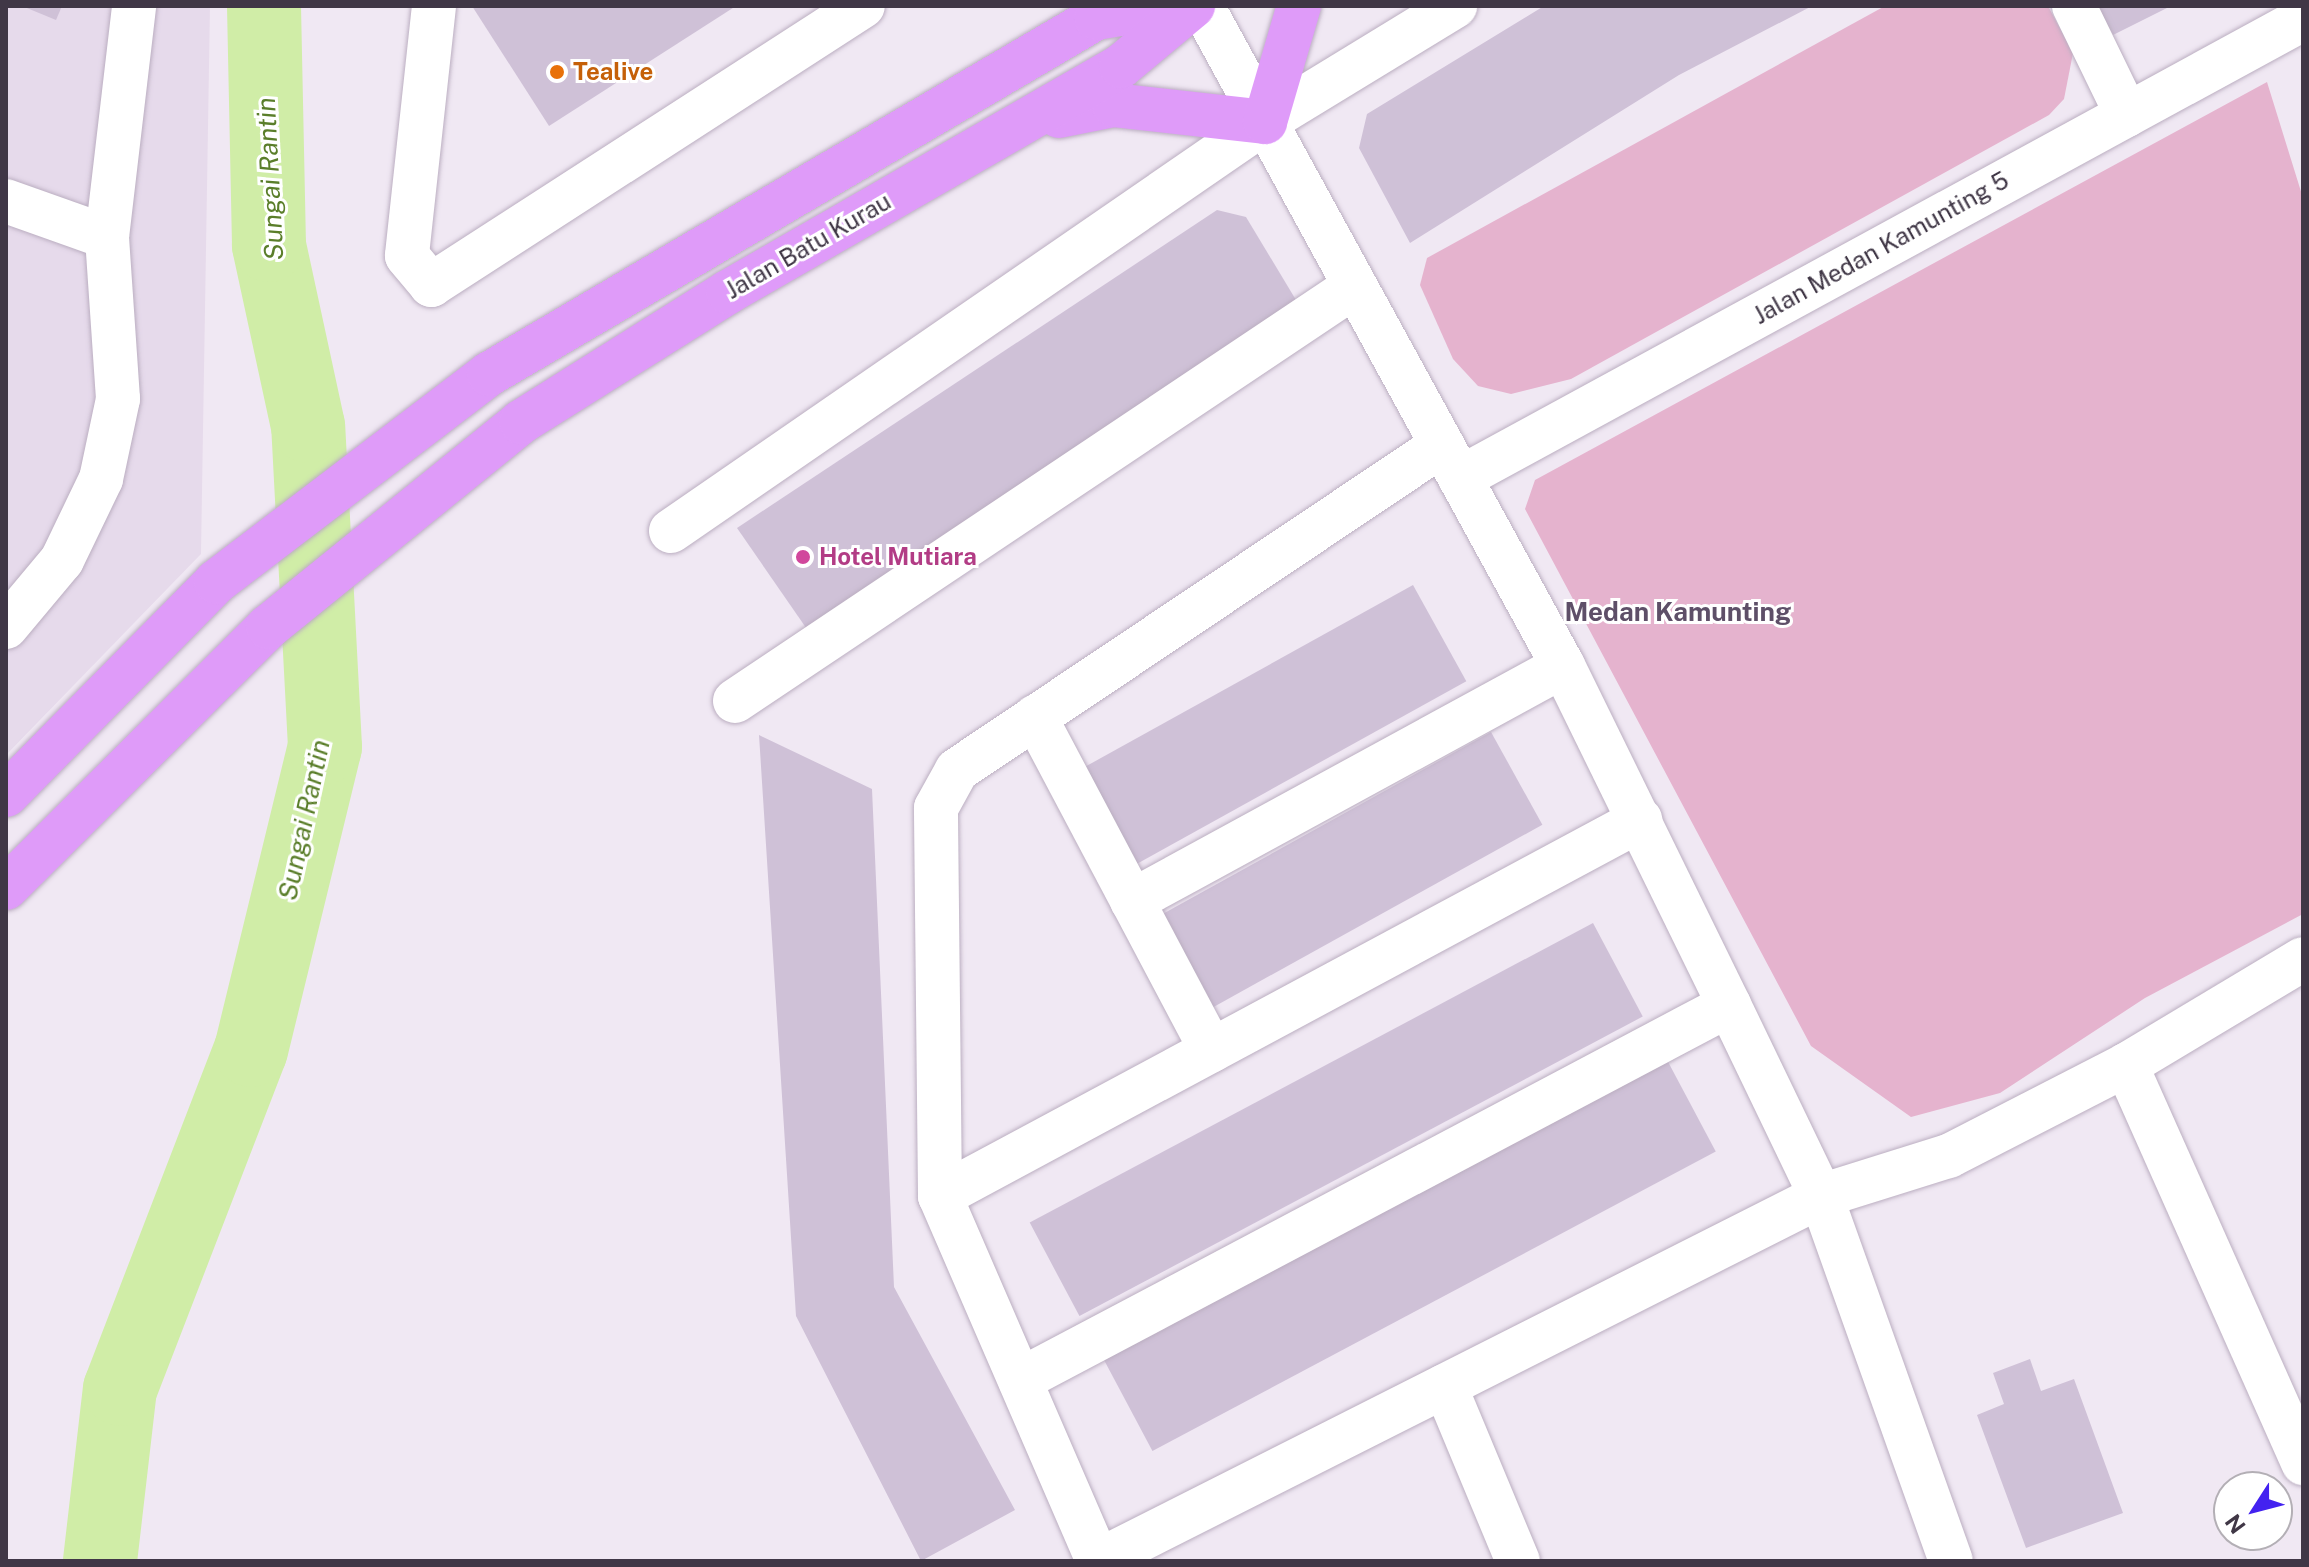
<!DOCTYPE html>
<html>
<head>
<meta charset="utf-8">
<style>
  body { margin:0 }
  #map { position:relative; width:2309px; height:1567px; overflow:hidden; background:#f0e8f3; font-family:"Public Sans",sans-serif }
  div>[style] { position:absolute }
  .residential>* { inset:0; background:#e6daeb }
  .green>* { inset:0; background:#e5b3ce }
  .river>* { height:74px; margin:-37px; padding:0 37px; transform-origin:37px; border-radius:37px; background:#d0eda7 }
  .building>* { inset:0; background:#cfc1d7; transform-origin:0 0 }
  .roads { filter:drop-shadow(0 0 2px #bbaec1) drop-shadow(0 0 2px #bbaec1) }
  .minor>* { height:44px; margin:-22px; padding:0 22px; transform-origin:22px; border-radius:22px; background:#fff }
  .major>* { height:44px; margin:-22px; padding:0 22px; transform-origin:22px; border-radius:22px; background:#df9bf9 }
  .dots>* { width:22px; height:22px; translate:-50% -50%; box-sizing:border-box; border:4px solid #fff; border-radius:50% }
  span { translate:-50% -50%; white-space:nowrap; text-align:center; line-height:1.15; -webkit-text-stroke:6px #fff; paint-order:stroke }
  .food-label { font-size:24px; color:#c56008; font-weight:700 }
  .left { translate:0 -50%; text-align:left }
  .street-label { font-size:24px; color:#403746 }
  .hotel-label { font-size:24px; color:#b23c85; font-weight:700 }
  .water-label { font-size:26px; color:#5a7e2a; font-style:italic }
  .neighbourhood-label { font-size:26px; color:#5e4f68; font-weight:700 }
  .frame { position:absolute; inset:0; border:8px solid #403746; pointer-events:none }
  .north { position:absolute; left:2213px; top:1471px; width:80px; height:80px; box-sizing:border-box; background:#fff; border:2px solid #b3afb5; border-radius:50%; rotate:234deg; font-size:22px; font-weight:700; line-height:32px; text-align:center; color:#403746 }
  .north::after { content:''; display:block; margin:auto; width:28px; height:36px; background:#4322f0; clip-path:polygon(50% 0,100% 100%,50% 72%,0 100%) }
</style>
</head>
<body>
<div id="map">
  <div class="residential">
    <div style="clip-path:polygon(6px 6px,210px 6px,201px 554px,6px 755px)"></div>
  </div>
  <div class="green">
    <div style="clip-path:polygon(1885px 6px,2048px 6px,2073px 53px,2064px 99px,2049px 115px,1571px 379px,1511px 394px,1478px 386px,1453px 359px,1420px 285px,1427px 258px)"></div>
    <div style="clip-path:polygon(2267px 82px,2303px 198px,2303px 914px,2145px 998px,2000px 1093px,1911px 1117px,1811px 1046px,1525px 509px,1535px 480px)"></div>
  </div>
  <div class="river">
    <div style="left:100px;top:1561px;width:173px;rotate:-83.4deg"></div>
    <div style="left:120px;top:1389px;width:363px;rotate:-68.9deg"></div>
    <div style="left:251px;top:1050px;width:312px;rotate:-76.3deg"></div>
    <div style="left:325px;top:747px;width:321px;rotate:-93deg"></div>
    <div style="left:308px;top:426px;width:185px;rotate:-102.2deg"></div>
    <div style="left:269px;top:245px;width:239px;rotate:-91.2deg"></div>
  </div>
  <div class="building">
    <div style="clip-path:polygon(22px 6px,62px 6px,56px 20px)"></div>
    <div style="clip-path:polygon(472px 6px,736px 6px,549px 126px)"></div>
    <div style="clip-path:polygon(1544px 6px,1812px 6px,1679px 75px,1410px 243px,1359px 148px,1367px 114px)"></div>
    <div style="clip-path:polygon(2098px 6px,2171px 6px,2113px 35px)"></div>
    <div style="clip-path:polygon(1217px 210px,1246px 217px,1296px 300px,811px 635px,737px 528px)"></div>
    <div style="left:1413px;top:585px;width:110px;height:380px;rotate:61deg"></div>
    <div style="left:1491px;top:732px;width:106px;height:377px;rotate:61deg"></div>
    <div style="clip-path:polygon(759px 735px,872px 789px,894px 1287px,1015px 1510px,921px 1561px,796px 1316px)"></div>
    <div style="left:1593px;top:923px;width:106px;height:638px;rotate:62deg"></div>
    <div style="left:1666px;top:1058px;width:106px;height:638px;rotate:62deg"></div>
    <div style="clip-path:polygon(2030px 1359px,2041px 1391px,2074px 1379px,2123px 1513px,2026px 1548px,1977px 1415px,2004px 1404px,1993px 1373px)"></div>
  </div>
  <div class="roads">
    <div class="minor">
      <div style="left:434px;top:6px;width:251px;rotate:96.2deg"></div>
      <div style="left:407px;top:256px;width:38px;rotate:50deg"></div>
      <div style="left:431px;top:285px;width:514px;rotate:-32.86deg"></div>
      <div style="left:1202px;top:6px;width:752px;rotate:61.32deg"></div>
      <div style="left:1563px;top:666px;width:377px;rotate:63.9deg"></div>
      <div style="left:1729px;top:1005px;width:212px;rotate:64.3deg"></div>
      <div style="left:1821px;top:1196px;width:387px;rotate:70.4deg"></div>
      <div style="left:2074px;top:6px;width:121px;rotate:64.1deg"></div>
      <div style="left:6px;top:201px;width:107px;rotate:19.6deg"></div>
      <div style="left:1460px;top:478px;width:960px;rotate:-28.57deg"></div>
      <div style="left:671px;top:531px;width:721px;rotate:-34.55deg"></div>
      <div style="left:1265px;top:122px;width:223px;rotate:-31.4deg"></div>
      <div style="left:6px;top:627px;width:87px;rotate:-50.1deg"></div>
      <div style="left:62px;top:560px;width:90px;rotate:-64.3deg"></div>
      <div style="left:101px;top:479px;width:82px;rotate:-78deg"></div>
      <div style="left:118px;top:399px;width:162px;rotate:-93.9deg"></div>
      <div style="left:107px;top:237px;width:233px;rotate:-83.3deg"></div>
      <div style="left:735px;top:701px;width:746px;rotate:-33.8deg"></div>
      <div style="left:1035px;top:717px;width:377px;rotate:62.1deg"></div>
      <div style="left:1132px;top:901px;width:491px;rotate:-28.6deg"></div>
      <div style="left:2126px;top:1065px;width:436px;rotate:66deg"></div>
      <div style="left:940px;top:1196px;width:795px;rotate:-28.24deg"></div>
      <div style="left:1020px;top:1380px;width:802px;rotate:-27.87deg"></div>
      <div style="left:1445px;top:1386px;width:190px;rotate:67.4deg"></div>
      <div style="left:1098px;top:1561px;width:398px;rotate:-113.4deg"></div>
      <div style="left:940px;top:1196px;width:388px;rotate:-90.6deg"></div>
      <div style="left:936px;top:808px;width:43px;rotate:-61.1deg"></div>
      <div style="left:957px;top:770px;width:584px;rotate:-33.83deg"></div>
      <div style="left:1098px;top:1561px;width:810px;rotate:-26.79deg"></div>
      <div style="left:1821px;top:1196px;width:134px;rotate:-17.4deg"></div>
      <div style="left:1949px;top:1156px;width:199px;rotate:-27.2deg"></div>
      <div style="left:2126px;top:1065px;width:206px;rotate:-30.9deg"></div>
    </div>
    <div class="major">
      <div style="left:1059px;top:116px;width:56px;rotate:-11.3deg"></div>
      <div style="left:1114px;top:105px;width:152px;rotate:6.4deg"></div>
      <div style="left:1265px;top:122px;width:121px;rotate:-73.7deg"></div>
      <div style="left:6px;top:795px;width:299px;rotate:-45.4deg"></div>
      <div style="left:216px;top:582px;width:343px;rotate:-37.3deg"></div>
      <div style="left:489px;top:374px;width:704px;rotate:-30.39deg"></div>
      <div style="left:1096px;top:18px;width:74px;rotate:-9.3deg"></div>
      <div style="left:6px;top:888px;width:370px;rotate:-44.9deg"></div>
      <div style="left:268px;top:627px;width:326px;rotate:-39deg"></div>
      <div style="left:521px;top:422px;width:244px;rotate:-32.1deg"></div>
      <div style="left:728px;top:292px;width:453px;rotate:-29.9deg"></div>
      <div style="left:1121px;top:66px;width:94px;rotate:-39.8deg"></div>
    </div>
  </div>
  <div class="dots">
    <div style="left:557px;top:72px;background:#e8710a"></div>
    <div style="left:803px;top:557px;background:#d1479c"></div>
  </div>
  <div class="food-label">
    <span class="left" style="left:573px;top:72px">Tealive</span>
  </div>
  <div class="street-label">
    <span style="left:808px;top:246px;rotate:-30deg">Jalan Batu Kurau</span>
    <span style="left:1881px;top:248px;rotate:-29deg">Jalan Medan Kamunting 5</span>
  </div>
  <div class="hotel-label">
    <span class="left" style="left:819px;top:557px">Hotel Mutiara</span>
  </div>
  <div class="water-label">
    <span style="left:270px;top:179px;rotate:-93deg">Sungai Rantin</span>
    <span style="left:304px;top:820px;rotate:-78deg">Sungai Rantin</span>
  </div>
  <div class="neighbourhood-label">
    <span style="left:1678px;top:612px">Medan Kamunting</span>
  </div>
  <div class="frame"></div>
  <div class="north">N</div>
</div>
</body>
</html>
